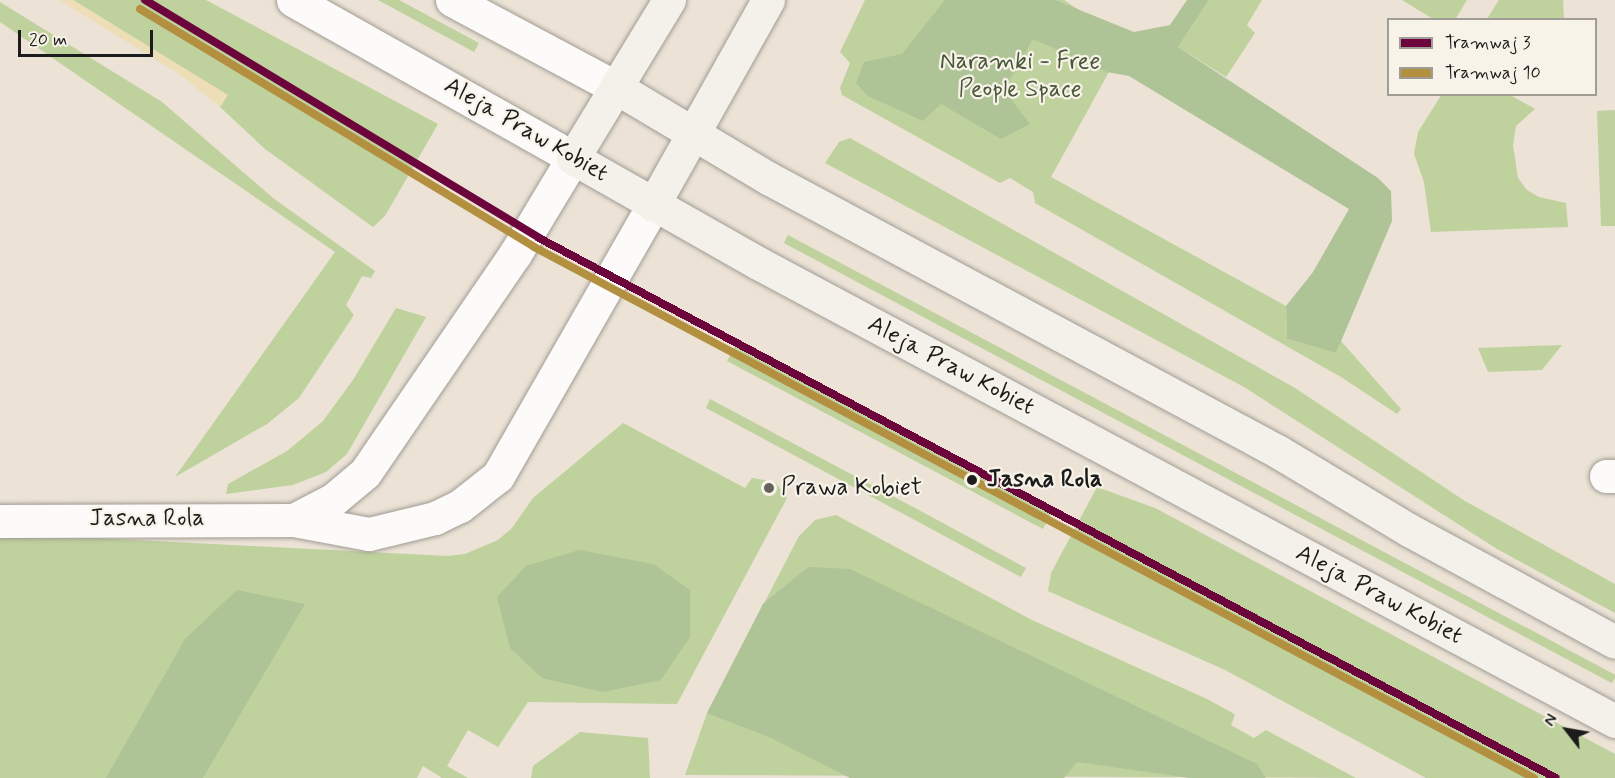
<!DOCTYPE html>
<html>
<head>
<meta charset="utf-8">
<style>
  body { margin:0 }
  #map { position:relative; width:1615px; height:778px; overflow:hidden; background:#ece3d6; font-family:Mynerve,sans-serif }
  div>[style] { position:absolute }
  .green>* { inset:0; background:#bfd19d; transform-origin:0 0 }
  .forest>* { inset:0; background:#aec396 }
  .sand>* { inset:0; background:#eddeb7 }
  .roads { filter:drop-shadow(0 0 2px #a19c95) drop-shadow(0 0 2px #a19c95) }
  .street>* { height:33px; margin:-16.5px; padding:0 16.5px; transform-origin:16.5px; border-radius:16.5px; background:#fcfbf9 }
  .secondary>* { height:33px; margin:-16.5px; padding:0 16.5px; transform-origin:16.5px; border-radius:16.5px; background:#f4f1ea }
  .tram-1>* { height:8px; margin:-4px; padding:0 4px; transform-origin:4px; border-radius:4px; background:#6d053d }
  .tram-2>* { height:8px; margin:-4px; padding:0 4px; transform-origin:4px; border-radius:4px; background:#b38f40 }
  .dots>* { width:16px; height:16px; translate:-50% -50%; box-sizing:border-box; border:3px solid #f7f3e8; border-radius:50% }
  span { translate:-50% -50%; white-space:nowrap; text-align:center; line-height:1.15; -webkit-text-stroke:4.5px #f7f3e8; paint-order:stroke }
  .park-label { font-size:24px; color:#485639 }
  .street-label { font-size:24px; color:#1c1c1c }
  .stop-label { font-size:24px; color:#1c1c1c; font-weight:700 }
  .left { translate:0 -50%; text-align:left }
  .poi-label { font-size:24px; color:#1c1c1c }
  .legend { position:absolute; left:1387px; top:18px; width:210px; height:78px; box-sizing:border-box; background:#f7f3e8; border:2px solid #9f9d96; margin:0; padding:8px 10px; list-style:none; font-size:18px; color:#1c1c1c }
  .legend li { display:flex; align-items:center; gap:12px; height:30px }
  .legend b { width:30px; border:2px solid #9f9d96 }
  .north { position:absolute; left:1537px; top:700px; width:60px; height:60px; -webkit-text-stroke:4px #f7f3e8; paint-order:stroke; rotate:301deg; font-size:16px; font-weight:700; line-height:24px; text-align:center; color:#1c1c1c }
  .north::after { content:''; display:block; margin:auto; width:21px; height:27px; background:#1c1c1c; clip-path:polygon(50% 0,100% 100%,50% 72%,0 100%) }
  .scale { position:absolute; left:18px; top:30px; width:135px; height:27px; box-sizing:border-box; border:3px solid #1c1c1c; border-top:0; padding-left:8px; font-size:18px; line-height:21px; white-space:nowrap; color:#1c1c1c; -webkit-text-stroke:4px #f7f3e8; paint-order:stroke }
</style>
</head>
<body>
<div id="map">
  <div class="green">
    <div style="clip-path:polygon(73px 0,206px 0,438px 124px,385px 216px,373px 227px,265px 149px,220px 107px,227px 95px)"></div>
    <div style="clip-path:polygon(378px 0,399px 0,479px 43px,474px 52px)"></div>
    <div style="clip-path:polygon(865px 0,1064px 0,1126px 41px,1051px 177px,1286px 306px,1287px 339px,1336px 353px,1341px 341px,1401px 409px,1397px 414px,1341px 377px,1035px 203px,1033px 192px,1010px 178px,1000px 183px,842px 95px,840px 88px,850px 63px,840px 52px)"></div>
    <div style="clip-path:polygon(1209px 0,1262px 0,1247px 25px,1255px 33px,1226px 77px,1178px 47px)"></div>
    <div style="clip-path:polygon(1402px 0,1467px 0,1455px 20px,1433px 19px)"></div>
    <div style="clip-path:polygon(1499px 0,1563px 0,1564px 19px,1487px 19px)"></div>
    <div style="clip-path:polygon(0 2px,162px 102px,273px 198px,375px 271px,371px 278px,362px 276px,346px 305px,354px 315px,299px 398px,267px 424px,175px 477px,335px 252px,0 22px)"></div>
    <div style="clip-path:polygon(1442px 94px,1510px 95px,1535px 109px,1516px 126px,1513px 145px,1518px 178px,1527px 190px,1539px 197px,1566px 203px,1568px 227px,1431px 232px,1424px 182px,1414px 154px,1418px 132px)"></div>
    <div style="clip-path:polygon(1615px 110px,1615px 226px,1601px 226px,1597px 111px)"></div>
    <div style="clip-path:polygon(850px 138px,1295px 388px,1465px 501px,1615px 584px,1615px 613px,1497px 549px,1244px 387px,825px 163px,839px 142px)"></div>
    <div style="left:788px;top:235px;width:938px;height:9px;rotate:28deg"></div>
    <div style="clip-path:polygon(396px 308px,426px 317px,347px 454px,326px 472px,293px 485px,226px 494px,228px 484px,287px 451px,323px 421px,353px 380px)"></div>
    <div style="clip-path:polygon(1562px 345px,1542px 370px,1488px 372px,1478px 348px)"></div>
    <div style="left:735px;top:346px;width:358px;height:17px;rotate:28deg"></div>
    <div style="clip-path:polygon(710px 399px,930px 516px,1026px 568px,1021px 577px,706px 408px)"></div>
    <div style="clip-path:polygon(623px 423px,745px 488px,752px 478px,775px 482px,787px 498px,677px 704px,528px 702px,498px 747px,468px 730px,447px 766px,468px 778px,442px 778px,423px 766px,417px 778px,0 778px,0 533px,447px 556px,465px 554px,498px 540px,512px 528px,533px 498px)"></div>
    <div style="clip-path:polygon(1097px 487px,1155px 508px,1615px 754px,1615px 778px,1426px 778px,1225px 670px,1048px 591px,1051px 573px)"></div>
    <div style="clip-path:polygon(836px 515px,1032px 620px,1207px 699px,1231px 712px,1235px 715px,1231px 725px,1254px 738px,1266px 730px,1356px 778px,685px 775px,707px 713px,799px 536px,815px 520px)"></div>
    <div style="clip-path:polygon(580px 732px,648px 738px,650px 778px,531px 778px,533px 766px)"></div>
  </div>
  <div class="forest">
    <div style="clip-path:polygon(945px 0,1055px 0,1134px 32px,1170px 25px,1187px 0,1209px 0,1178px 47px,1378px 178px,1391px 191px,1392px 221px,1336px 353px,1287px 339px,1286px 306px,1313px 272px,1349px 209px,1129px 76px,1107px 72px,1033px 39px,1004px 90px,1030px 124px,1001px 139px,941px 104px,923px 121px,868px 96px,856px 83px,864px 62px,902px 54px)"></div>
    <div style="clip-path:polygon(579px 550px,653px 564px,690px 590px,690px 637px,661px 680px,603px 692px,542px 678px,510px 648px,497px 597px,526px 566px)"></div>
    <div style="clip-path:polygon(808px 567px,850px 569px,1257px 764px,1266px 778px,1190px 778px,1077px 762px,1064px 778px,850px 778px,771px 738px,707px 713px,763px 604px)"></div>
    <div style="clip-path:polygon(237px 590px,305px 604px,203px 778px,106px 778px,185px 639px)"></div>
  </div>
  <div class="sand">
    <div style="clip-path:polygon(59px 0,73px 0,228px 95px,220px 107px,179px 74px)"></div>
  </div>
  <div class="roads">
    <div class="street">
      <div style="left:293px;top:0;width:322px;rotate:29.4deg"></div>
      <div style="left:573px;top:158px;width:112px;rotate:121.1deg"></div>
      <div style="left:515px;top:254px;width:265px;rotate:124.4deg"></div>
      <div style="left:365px;top:473px;width:40px;rotate:140deg"></div>
      <div style="left:334px;top:499px;width:45px;rotate:152.3deg"></div>
      <div style="left:452px;top:0;width:187px;rotate:28.1deg"></div>
      <div style="left:1606px;top:476px;width:9px"></div>
      <div style="left:0;top:521px;width:294px;rotate:-0.2deg"></div>
      <div style="left:294px;top:520px;width:76px;rotate:10.6deg"></div>
      <div style="left:369px;top:534px;width:68px;rotate:-13.6deg"></div>
      <div style="left:435px;top:518px;width:28px;rotate:-26deg"></div>
      <div style="left:460px;top:506px;width:48px;rotate:-38.3deg"></div>
      <div style="left:498px;top:476px;width:312px;rotate:-60.2deg"></div>
    </div>
    <div class="secondary">
      <div style="left:669px;top:0;width:185px;rotate:121.3deg"></div>
      <div style="left:573px;top:158px;width:213px;rotate:29.6deg"></div>
      <div style="left:758px;top:263px;width:972px;rotate:28.12deg"></div>
      <div style="left:617px;top:88px;width:176px;rotate:30.8deg"></div>
      <div style="left:768px;top:178px;width:578px;rotate:28.21deg"></div>
      <div style="left:1277px;top:451px;width:154px;rotate:30.9deg"></div>
      <div style="left:1409px;top:530px;width:234px;rotate:28.5deg"></div>
      <div style="left:653px;top:205px;width:235px;rotate:-60.7deg"></div>
    </div>
  </div>
  <div class="tram-1">
    <div style="left:145px;top:0;width:460px;rotate:31.1deg"></div>
    <div style="left:539px;top:238px;width:1151px;rotate:27.97deg"></div>
  </div>
  <div class="tram-2">
    <div style="left:140px;top:9px;width:460px;rotate:31.1deg"></div>
    <div style="left:534px;top:247px;width:1132px;rotate:27.97deg"></div>
  </div>
  <div class="dots">
    <div style="left:972px;top:480px;background:#1c1c1c"></div>
    <div style="left:769px;top:488px;background:#65625d"></div>
  </div>
  <div class="park-label">
    <span style="left:1020px;top:76px">Naramki - Free<br>People Space</span>
  </div>
  <div class="street-label">
    <span style="left:526px;top:130px;rotate:30deg">Aleja Praw Kobiet</span>
    <span style="left:951px;top:366px;rotate:28deg">Aleja Praw Kobiet</span>
    <span style="left:147px;top:519px">Jasna Rola</span>
    <span style="left:1379px;top:595px;rotate:28deg">Aleja Praw Kobiet</span>
  </div>
  <div class="stop-label">
    <span class="left" style="left:987px;top:480px">Jasna Rola</span>
  </div>
  <div class="poi-label">
    <span class="left" style="left:781px;top:488px">Prawa Kobiet</span>
  </div>
  <ul class="legend">
  <li><b style="height:8px;background:#6d053d"></b>Tramwaj 3</li>
  <li><b style="height:8px;background:#b38f40"></b>Tramwaj 10</li>
  </ul>
  <div class="north">N</div>
  <div class="scale">20 m</div>
</div>
</body>
</html>
